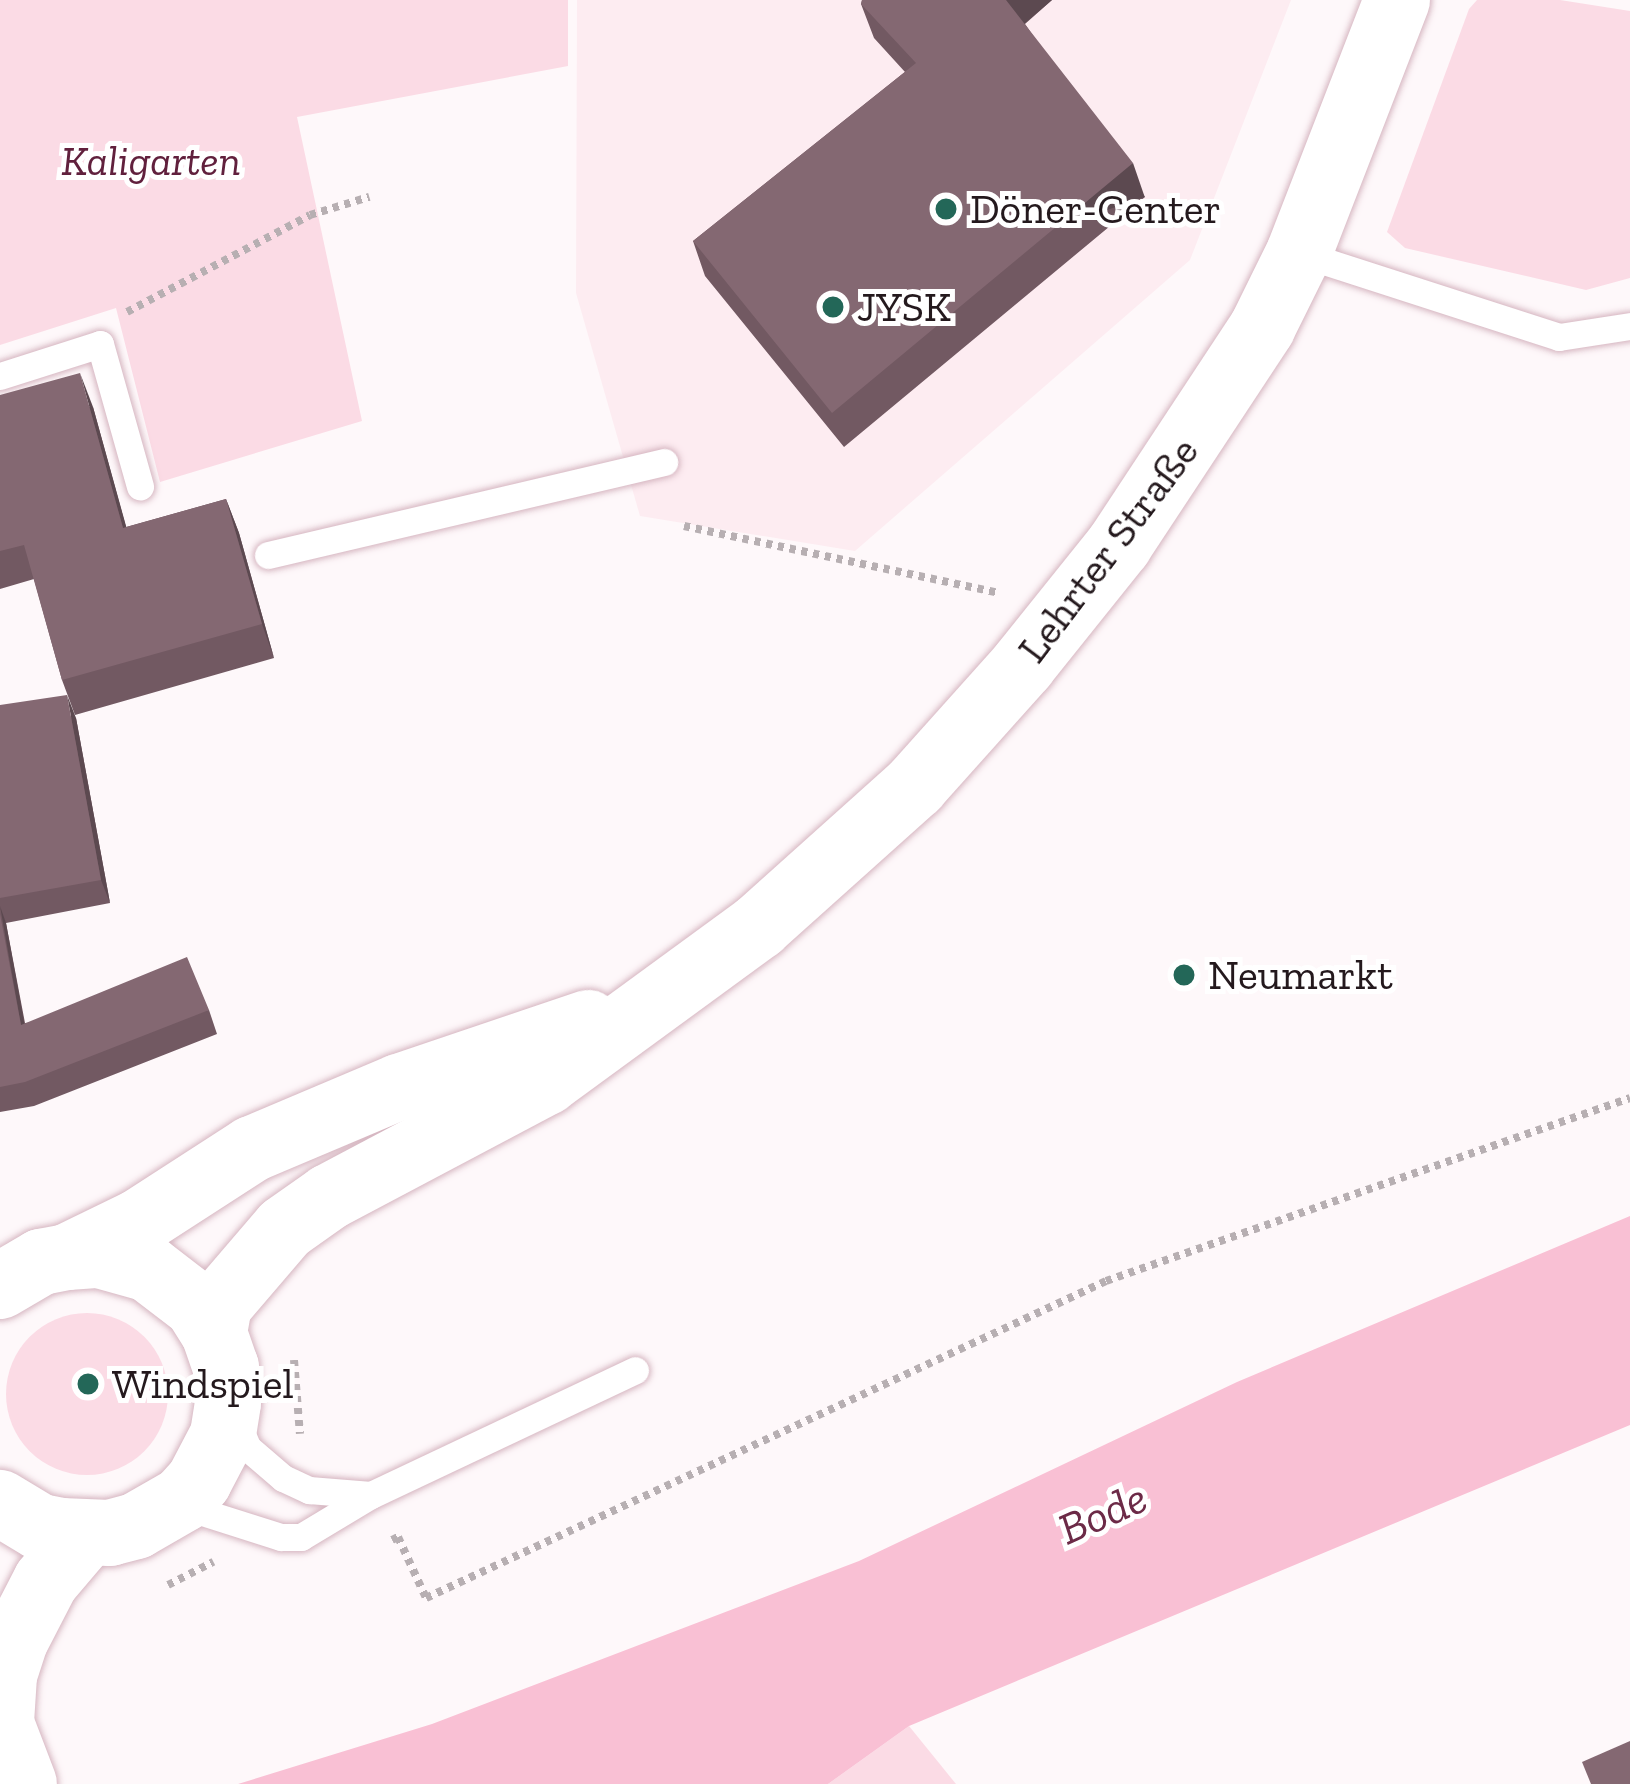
<!DOCTYPE html>
<html>
<head>
<meta charset="utf-8">
<style>
  body { margin:0 }
  #map { position:relative; width:1630px; height:1784px; overflow:hidden; background:#fef8fa; font-family:"Zilla Slab",serif }
  div>[style] { position:absolute }
  .built>* { inset:0; background:#fdecf1 }
  .green>* { inset:0; background:#fbdbe5 }
  .round { border-radius:50% }
  .water>* { inset:0; background:#f9c0d4 }
  .path>* { height:8px; margin-top:-4px; transform-origin:0; background:repeating-linear-gradient(90deg,#b7afb2 0 6px,transparent 0 12px) }
  .roads { filter:drop-shadow(0 0 3px #d6b6c1) drop-shadow(0 0 3px #d6b6c1) }
  .service>* { height:27px; margin:-13.5px; padding:0 13.5px; transform-origin:13.5px; border-radius:13.5px; background:#fff }
  .secondary>* { height:66px; margin:-33px; padding:0 33px; transform-origin:33px; border-radius:33px; background:#fff }
  .wall>* { inset:0; background:#725962 }
  .shaded-wall>* { inset:0; background:#5c4950; transform-origin:0 0 }
  .building>* { inset:0; background:#846872 }
  .dots>* { width:33px; height:33px; translate:-50% -50%; box-sizing:border-box; border:6px solid #fff; border-radius:50% }
  span { translate:-50% -50%; white-space:nowrap; text-align:center; line-height:1.15; -webkit-text-stroke:10px #fff; paint-order:stroke }
  .park-label { font-size:42px; color:#61203d; font-style:italic }
  .poi-label { font-size:42px; color:#24191d }
  .left { translate:0 -50%; text-align:left }
  .street-label { font-size:42px; color:#24191d }
  .water-label { font-size:45px; color:#6c2a47; font-style:italic }
</style>
</head>
<body>
<div id="map">
  <div class="built">
    <div style="clip-path:polygon(577px 0,1291px 0,1190px 260px,855px 551px,640px 516px,576px 293px)"></div>
  </div>
  <div class="green">
    <div style="clip-path:polygon(0 0,568px 0,568px 66px,297px 117px,362px 421px,160px 482px,116px 308px,0 345px)"></div>
    <div style="clip-path:polygon(1477px 0,1560px 0,1630px 11px,1630px 278px,1586px 290px,1405px 248px,1387px 232px,1469px 9px)"></div>
    <div class="round" style="left:6px;top:1313px;width:162px;height:162px"></div>
    <div style="clip-path:polygon(909px 1726px,956px 1784px,828px 1784px)"></div>
  </div>
  <div class="water">
    <div style="clip-path:polygon(1630px 1216px,1630px 1425px,909px 1726px,828px 1784px,238px 1784px,432px 1724px,859px 1561px,1237px 1382px)"></div>
  </div>
  <div class="path">
    <div style="left:127px;top:312px;width:207px;rotate:-27.9deg"></div>
    <div style="left:310px;top:215px;width:62px;rotate:-17deg"></div>
    <div style="left:684px;top:526px;width:323px;rotate:12deg"></div>
    <div style="left:294px;top:1360px;width:74px;rotate:85.4deg"></div>
    <div style="left:392px;top:1540px;width:7px;rotate:-27deg"></div>
    <div style="left:398px;top:1537px;width:67px;rotate:65.3deg"></div>
    <div style="left:426px;top:1598px;width:750px;rotate:-24.99deg"></div>
    <div style="left:1106px;top:1281px;width:555px;rotate:-19.25deg"></div>
    <div style="left:168px;top:1585px;width:51px;rotate:-27.1deg"></div>
  </div>
  <div class="roads">
    <div class="service">
      <div style="left:1299px;top:253px;width:273px;rotate:17.9deg"></div>
      <div style="left:1559px;top:337px;width:72px;rotate:-8.8deg"></div>
      <div style="left:0;top:376px;width:105px;rotate:-17.7deg"></div>
      <div style="left:100px;top:344px;width:148px;rotate:74.3deg"></div>
      <div style="left:268px;top:555px;width:407px;rotate:-13.2deg"></div>
      <div style="left:235px;top:1418px;width:33px;rotate:67deg"></div>
      <div style="left:248px;top:1448px;width:46px;rotate:40.6deg"></div>
      <div style="left:283px;top:1478px;width:29px;rotate:25deg"></div>
      <div style="left:309px;top:1490px;width:62px;rotate:4.6deg"></div>
      <div style="left:179px;top:1512px;width:23px"></div>
      <div style="left:202px;top:1512px;width:83px;rotate:17.6deg"></div>
      <div style="left:281px;top:1537px;width:20px"></div>
      <div style="left:301px;top:1537px;width:82px;rotate:-31deg"></div>
      <div style="left:371px;top:1495px;width:292px;rotate:-25.3deg"></div>
    </div>
    <div class="secondary">
      <div style="left:67px;top:1257px;width:80px;rotate:-25.9deg"></div>
      <div style="left:139px;top:1222px;width:135px;rotate:-32.9deg"></div>
      <div style="left:252px;top:1149px;width:160px;rotate:-22.9deg"></div>
      <div style="left:399px;top:1087px;width:200px;rotate:-18.7deg"></div>
      <div style="left:0;top:1286px;width:48px;rotate:-30.3deg"></div>
      <div style="left:41px;top:1262px;width:26px;rotate:-11deg"></div>
      <div style="left:67px;top:1257px;width:32px;rotate:-4deg"></div>
      <div style="left:99px;top:1255px;width:52px;rotate:15.6deg"></div>
      <div style="left:149px;top:1269px;width:61px;rotate:37.6deg"></div>
      <div style="left:197px;top:1306px;width:32px;rotate:58deg"></div>
      <div style="left:214px;top:1333px;width:36px;rotate:71deg"></div>
      <div style="left:226px;top:1367px;width:36px;rotate:87deg"></div>
      <div style="left:228px;top:1403px;width:32px;rotate:99deg"></div>
      <div style="left:223px;top:1435px;width:52px;rotate:117.6deg"></div>
      <div style="left:199px;top:1481px;width:24px;rotate:132deg"></div>
      <div style="left:183px;top:1499px;width:54px;rotate:150.1deg"></div>
      <div style="left:136px;top:1526px;width:27px;rotate:165deg"></div>
      <div style="left:110px;top:1533px;width:49px;rotate:-177.7deg"></div>
      <div style="left:61px;top:1531px;width:21px;rotate:-169deg"></div>
      <div style="left:40px;top:1527px;width:47px;rotate:-149deg"></div>
      <div style="left:214px;top:1333px;width:28px;rotate:-80deg"></div>
      <div style="left:219px;top:1305px;width:101px;rotate:-49.4deg"></div>
      <div style="left:285px;top:1228px;width:54px;rotate:-35.2deg"></div>
      <div style="left:329px;top:1197px;width:246px;rotate:-27.9deg"></div>
      <div style="left:546px;top:1082px;width:264px;rotate:-36.2deg"></div>
      <div style="left:759px;top:926px;width:210px;rotate:-41.9deg"></div>
      <div style="left:915px;top:786px;width:162px;rotate:-48.2deg"></div>
      <div style="left:1023px;top:665px;width:154px;rotate:-51.3deg"></div>
      <div style="left:1119px;top:545px;width:260px;rotate:-56.6deg"></div>
      <div style="left:1262px;top:328px;width:84px;rotate:-63.7deg"></div>
      <div style="left:1299px;top:253px;width:271px;rotate:-68.8deg"></div>
      <div style="left:0;top:1721px;width:67px;rotate:69.1deg"></div>
      <div style="left:1px;top:1722px;width:47px;rotate:-86.3deg"></div>
      <div style="left:4px;top:1675px;width:38px;rotate:-72deg"></div>
      <div style="left:16px;top:1639px;width:65px;rotate:-62.7deg"></div>
      <div style="left:46px;top:1581px;width:62px;rotate:-49.6deg"></div>
    </div>
  </div>
  <div class="wall">
    <div style="clip-path:polygon(862px 0,1052px 0,1025px 24px,1145px 197px,844px 447px,705px 276px,693px 241px,905px 72px,874px 38px,861px 4px)"></div>
    <div style="clip-path:polygon(0 395px,93px 407px,126px 527px,226px 499px,239px 533px,274px 658px,75px 715px,62px 680px,34px 579px,0 589px)"></div>
    <div style="clip-path:polygon(0 705px,76px 718px,110px 903px,6px 923px,25px 1023px,209px 1010px,217px 1034px,34px 1106px,0 1112px)"></div>
  </div>
  <div class="shaded-wall">
    <div style="clip-path:polygon(1005px 0,1052px 0,1016px 31px)"></div>
    <div style="left:1133px;top:163px;width:36px;height:391px;rotate:71deg"></div>
    <div style="clip-path:polygon(80px 373px,93px 407px,136px 562px,123px 528px)"></div>
    <div style="clip-path:polygon(226px 499px,239px 533px,274px 658px,262px 624px)"></div>
    <div style="clip-path:polygon(67px 695px,76px 718px,110px 903px,101px 880px)"></div>
    <div style="clip-path:polygon(0 906px,6px 923px,29px 1049px,21px 1025px)"></div>
  </div>
  <div class="building">
    <div style="clip-path:polygon(862px 0,1006px 0,1133px 163px,832px 413px,693px 241px,916px 63px,861px 4px)"></div>
    <div style="clip-path:polygon(80px 373px,123px 528px,226px 499px,262px 624px,62px 680px,24px 545px,0 551px,0 395px)"></div>
    <div style="clip-path:polygon(67px 695px,101px 880px,0 898px,0 705px)"></div>
    <div style="clip-path:polygon(0 914px,21px 1025px,187px 957px,209px 1010px,25px 1082px,0 1087px)"></div>
    <div style="clip-path:polygon(1630px 1741px,1630px 1784px,1591px 1784px,1582px 1762px)"></div>
  </div>
  <div class="dots">
    <div style="left:946px;top:209px;background:#236758"></div>
    <div style="left:833px;top:307px;background:#236758"></div>
    <div style="left:1184px;top:975px;background:#236758"></div>
    <div style="left:88px;top:1384px;background:#236758"></div>
  </div>
  <div class="park-label">
    <span style="left:151px;top:161px">Kaligarten</span>
  </div>
  <div class="poi-label">
    <span class="left" style="left:970px;top:209px">Döner-Center</span>
    <span class="left" style="left:857px;top:307px">JYSK</span>
    <span class="left" style="left:1208px;top:975px">Neumarkt</span>
    <span class="left" style="left:112px;top:1384px">Windspiel</span>
  </div>
  <div class="street-label">
    <span style="left:1108px;top:550px;rotate:-53deg">Lehrter Straße</span>
  </div>
  <div class="water-label">
    <span style="left:1103px;top:1514px;rotate:-24deg">Bode</span>
  </div>
</div>
</body>
</html>
